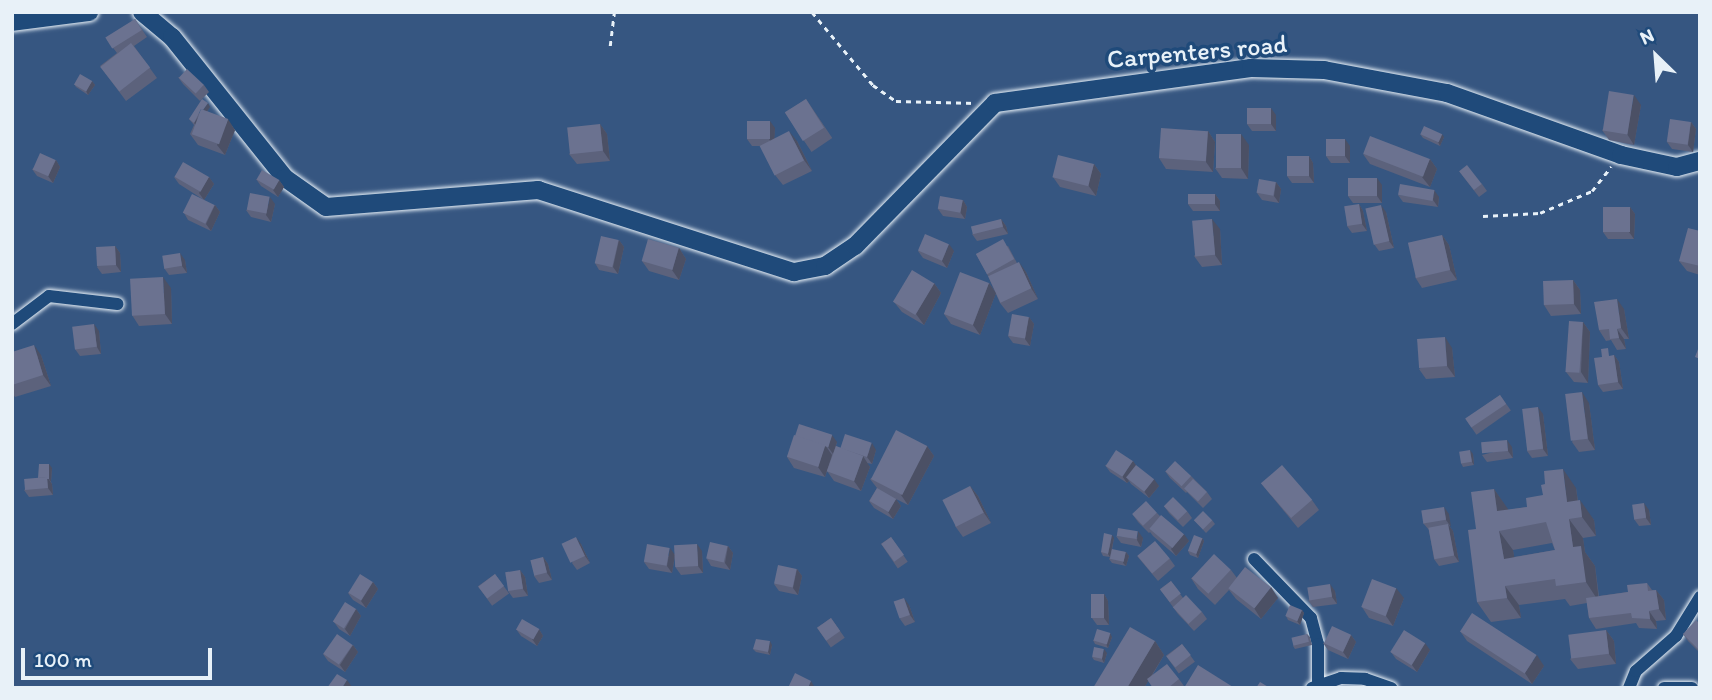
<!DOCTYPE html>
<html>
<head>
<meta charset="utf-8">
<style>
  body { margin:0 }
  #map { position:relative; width:1712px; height:700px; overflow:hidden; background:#365681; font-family:Itim,sans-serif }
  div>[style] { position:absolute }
  .path>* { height:2.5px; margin-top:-1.25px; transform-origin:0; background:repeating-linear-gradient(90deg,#e8f1f8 0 5px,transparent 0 10px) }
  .roads { filter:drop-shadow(0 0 2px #e8f1f8) drop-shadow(0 0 2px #e8f1f8) }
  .street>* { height:12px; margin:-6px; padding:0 6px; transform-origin:6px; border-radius:6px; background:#1f4a7a }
  .secondary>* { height:18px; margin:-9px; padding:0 9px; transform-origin:9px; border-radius:9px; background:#1f4a7a }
  .wall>* { inset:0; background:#5c627c; transform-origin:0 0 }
  .shaded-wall>* { inset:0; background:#4b5065 }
  .building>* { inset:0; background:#6b7290; transform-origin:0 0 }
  span { translate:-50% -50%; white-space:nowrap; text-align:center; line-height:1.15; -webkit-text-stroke:7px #1f4a7a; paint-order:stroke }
  .street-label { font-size:26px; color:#e8f1f8 }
  .frame { position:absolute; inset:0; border:14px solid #e8f1f8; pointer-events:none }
  .north { position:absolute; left:1621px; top:21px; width:70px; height:70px; -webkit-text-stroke:5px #1f4a7a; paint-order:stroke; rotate:335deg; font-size:19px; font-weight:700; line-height:28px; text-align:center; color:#e8f1f8 }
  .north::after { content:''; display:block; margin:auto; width:24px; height:32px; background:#e8f1f8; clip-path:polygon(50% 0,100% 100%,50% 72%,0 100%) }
  .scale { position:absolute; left:21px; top:648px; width:191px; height:32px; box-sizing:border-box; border:4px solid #e8f1f8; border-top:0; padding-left:9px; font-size:21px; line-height:24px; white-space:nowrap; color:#e8f1f8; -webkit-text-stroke:5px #1f4a7a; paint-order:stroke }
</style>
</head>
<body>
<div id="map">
  <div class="path">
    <div style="left:812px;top:12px;width:95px;rotate:50.1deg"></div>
    <div style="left:873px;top:85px;width:28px;rotate:35deg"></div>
    <div style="left:896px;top:101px;width:80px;rotate:1.4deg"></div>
    <div style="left:610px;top:46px;width:34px;rotate:-83deg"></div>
    <div style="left:1483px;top:216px;width:57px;rotate:-3deg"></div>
    <div style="left:1540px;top:213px;width:56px;rotate:-22.9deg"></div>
    <div style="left:1592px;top:191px;width:31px;rotate:-52deg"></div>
  </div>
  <div class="roads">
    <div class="street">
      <div style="left:12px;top:324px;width:46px;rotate:-37.1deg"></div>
      <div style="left:49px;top:296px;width:69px;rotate:6.6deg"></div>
      <div style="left:1254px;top:559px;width:82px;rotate:46deg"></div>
      <div style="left:1311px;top:618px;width:27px;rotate:75deg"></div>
      <div style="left:1318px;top:644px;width:38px;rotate:90deg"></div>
      <div style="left:1312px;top:688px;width:31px;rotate:-19deg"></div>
      <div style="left:1341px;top:678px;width:24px;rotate:2deg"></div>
      <div style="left:1365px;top:679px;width:28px;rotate:19deg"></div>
      <div style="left:1629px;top:688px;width:18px;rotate:-68deg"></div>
      <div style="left:1636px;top:671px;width:53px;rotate:-41.2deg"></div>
      <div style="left:1676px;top:636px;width:46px;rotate:-58.4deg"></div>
      <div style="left:1664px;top:688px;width:28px"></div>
    </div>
    <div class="secondary">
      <div style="left:142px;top:12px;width:39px;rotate:40deg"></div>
      <div style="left:172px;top:37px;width:181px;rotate:51.3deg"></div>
      <div style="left:285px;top:178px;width:50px;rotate:35.3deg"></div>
      <div style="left:326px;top:207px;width:213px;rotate:-4.6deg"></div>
      <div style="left:538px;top:190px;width:269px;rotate:17.8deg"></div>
      <div style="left:794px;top:272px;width:32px;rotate:-11deg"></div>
      <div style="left:825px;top:266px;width:36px;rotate:-34deg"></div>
      <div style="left:855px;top:246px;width:200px;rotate:-45.6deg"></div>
      <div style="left:995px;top:103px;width:258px;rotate:-7.8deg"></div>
      <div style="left:1251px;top:68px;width:73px;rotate:1.6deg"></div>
      <div style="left:1324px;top:70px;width:125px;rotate:10.6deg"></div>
      <div style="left:1447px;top:93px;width:185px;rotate:19.6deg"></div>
      <div style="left:1621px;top:155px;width:57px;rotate:12.1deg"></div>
      <div style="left:1677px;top:167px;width:24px;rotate:-15deg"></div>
      <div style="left:12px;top:22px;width:78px;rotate:-7.4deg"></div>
    </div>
  </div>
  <div class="wall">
    <div style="clip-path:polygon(135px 19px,147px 37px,134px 46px,157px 78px,126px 101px,100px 66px,117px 53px,107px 40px)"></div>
    <div style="clip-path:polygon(178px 77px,204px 85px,209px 92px,200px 101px,183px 84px)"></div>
    <div style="clip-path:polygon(92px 81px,95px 85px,88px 95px,76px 87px,74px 84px)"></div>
    <div style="left:806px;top:99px;width:47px;height:25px;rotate:56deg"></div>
    <div style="clip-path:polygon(1641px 105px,1634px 145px,1609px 140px,1602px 130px)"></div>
    <div style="clip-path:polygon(210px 107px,207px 111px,235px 130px,225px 155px,198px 145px,190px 134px,194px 125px,189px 119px)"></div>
    <div style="clip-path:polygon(1276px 115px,1276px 131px,1252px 131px,1247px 124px)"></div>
    <div style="clip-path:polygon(1691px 122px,1696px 129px,1693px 152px,1672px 149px,1667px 142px)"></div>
    <div style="clip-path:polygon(600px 124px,607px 134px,610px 161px,577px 164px,569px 154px)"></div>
    <div style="clip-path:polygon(775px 128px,774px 139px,797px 141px,812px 171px,783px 185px,775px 175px,761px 146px,752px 146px,747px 139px)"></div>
    <div style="clip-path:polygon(1208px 131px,1215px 142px,1213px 172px,1166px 169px,1159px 158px)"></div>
    <div style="clip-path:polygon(1420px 134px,1444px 137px,1440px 146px,1423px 138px)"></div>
    <div style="clip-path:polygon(1249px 145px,1248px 179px,1222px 178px,1215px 168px)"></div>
    <div style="clip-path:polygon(1350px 146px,1350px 163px,1331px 163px,1326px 156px)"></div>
    <div style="clip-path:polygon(1363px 154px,1430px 159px,1437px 169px,1430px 187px,1370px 164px)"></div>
    <div style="clip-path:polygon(1309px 156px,1313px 163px,1314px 183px,1292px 183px,1287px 176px)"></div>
    <div style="clip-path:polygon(56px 160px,60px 167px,53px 183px,37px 176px,32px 169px)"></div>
    <div style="clip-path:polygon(1094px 164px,1101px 174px,1096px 196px,1060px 187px,1053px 177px)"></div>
    <div style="clip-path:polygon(1459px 171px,1482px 184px,1487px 191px,1479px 197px)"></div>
    <div style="clip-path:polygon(174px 177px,209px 177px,214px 184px,204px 200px,179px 184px)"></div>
    <div style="clip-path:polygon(256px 179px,279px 180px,284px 187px,278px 197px,261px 186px)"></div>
    <div style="clip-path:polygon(1276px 182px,1281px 189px,1279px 203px,1262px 200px,1257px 193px)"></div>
    <div style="clip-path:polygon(1382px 185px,1382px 203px,1353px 203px,1348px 196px)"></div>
    <div style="clip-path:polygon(1215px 194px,1220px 201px,1220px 211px,1193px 211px,1188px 204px)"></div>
    <div style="clip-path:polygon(1398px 195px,1439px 197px,1438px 207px,1403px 202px)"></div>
    <div style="clip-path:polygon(963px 200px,967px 207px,965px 219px,943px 216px,938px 209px)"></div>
    <div style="clip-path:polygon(275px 204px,271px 222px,251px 217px,246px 210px)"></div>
    <div style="clip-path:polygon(1359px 204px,1363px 211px,1367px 231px,1352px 233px,1347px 226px)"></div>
    <div style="clip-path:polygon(215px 205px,220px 212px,211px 231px,188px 220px,184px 213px)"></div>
    <div style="clip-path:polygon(1630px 207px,1635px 214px,1634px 239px,1608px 239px,1603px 232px)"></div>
    <div style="clip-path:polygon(1386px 212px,1394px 248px,1379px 251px,1374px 244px)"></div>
    <div style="clip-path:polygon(1001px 219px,1006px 226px,1008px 234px,977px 241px,972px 234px)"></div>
    <div style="clip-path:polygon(1220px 229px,1222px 265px,1202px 267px,1194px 256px)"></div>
    <div style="clip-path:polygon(1700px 231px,1700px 275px,1687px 271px,1679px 261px)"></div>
    <div style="clip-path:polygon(1442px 235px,1449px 245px,1457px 280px,1422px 288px,1415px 277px)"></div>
    <div style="clip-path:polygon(619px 240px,624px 247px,618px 274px,599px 270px,595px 263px)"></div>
    <div style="clip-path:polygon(115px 246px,120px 253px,121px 272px,102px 274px,97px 267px)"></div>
    <div style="clip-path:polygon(1008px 246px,1017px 263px,1026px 272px,1038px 299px,1008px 313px,1000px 303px,988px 276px,976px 254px)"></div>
    <div style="clip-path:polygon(679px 248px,686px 259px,679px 280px,649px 271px,642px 261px)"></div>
    <div style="clip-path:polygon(918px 251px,954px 251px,947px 268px,923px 258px)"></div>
    <div style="clip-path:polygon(185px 260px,187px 273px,169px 275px,164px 268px)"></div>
    <div style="clip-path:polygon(1573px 280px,1580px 290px,1581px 314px,1551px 316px,1544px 305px)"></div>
    <div style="clip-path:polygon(934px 283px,941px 293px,924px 325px,902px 312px,894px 302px)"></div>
    <div style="clip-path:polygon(989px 283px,996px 293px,980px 335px,951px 324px,944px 314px)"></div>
    <div style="clip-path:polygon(171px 288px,172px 324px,139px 326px,132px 315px)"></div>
    <div style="clip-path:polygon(1624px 309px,1629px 339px,1624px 339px,1626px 349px,1617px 350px,1611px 340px,1606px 341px,1599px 330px)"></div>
    <div style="clip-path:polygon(1029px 317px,1034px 324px,1030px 346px,1013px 343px,1008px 336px)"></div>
    <div style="clip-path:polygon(1583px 322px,1590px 332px,1588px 383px,1574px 382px,1566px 372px)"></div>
    <div style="clip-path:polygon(99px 331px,101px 354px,80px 356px,75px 349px)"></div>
    <div style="clip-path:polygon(1452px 348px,1455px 377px,1426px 379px,1419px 369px)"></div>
    <div style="clip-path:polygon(12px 352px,41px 355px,51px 386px,15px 397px,12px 393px)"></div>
    <div style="clip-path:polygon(1613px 355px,1614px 355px,1619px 362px,1623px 389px,1603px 392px,1598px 385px)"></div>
    <div style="left:1500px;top:395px;width:19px;height:42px;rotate:55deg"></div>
    <div style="clip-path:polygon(1589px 403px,1595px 450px,1579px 452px,1572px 442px)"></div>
    <div style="clip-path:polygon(1543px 414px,1548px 456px,1532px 458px,1527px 451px)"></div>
    <div style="clip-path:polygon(837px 442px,836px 446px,840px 448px,876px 450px,872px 464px,867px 463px,870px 467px,861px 491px,834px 481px,827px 471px,825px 477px,794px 468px,787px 457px)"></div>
    <div style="clip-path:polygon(927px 446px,934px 456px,908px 505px,894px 498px,896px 499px,901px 506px,893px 519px,874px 508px,869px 501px,877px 488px,870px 479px)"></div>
    <div style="clip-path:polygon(1512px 447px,1513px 458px,1487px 462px,1482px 455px)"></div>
    <div style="clip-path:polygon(1473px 454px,1474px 465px,1463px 467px,1461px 463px)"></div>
    <div style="clip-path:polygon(1133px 461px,1136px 466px,1159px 486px,1149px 498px,1131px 484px,1129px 481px,1127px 483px,1110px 472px,1105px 465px)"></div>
    <div style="clip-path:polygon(52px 468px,51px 482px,52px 484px,53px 495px,29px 497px,24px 490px)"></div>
    <div style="clip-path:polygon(1165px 471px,1191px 476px,1207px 492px,1212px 499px,1203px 508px,1187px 492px,1186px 493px,1170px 478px)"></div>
    <div style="clip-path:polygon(1261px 483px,1312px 500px,1319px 510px,1298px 528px,1269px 493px)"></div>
    <div style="clip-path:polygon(970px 486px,978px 496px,991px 523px,963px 537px,955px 526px)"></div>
    <div style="clip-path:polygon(evenodd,1576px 488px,1578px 501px,1594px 520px,1596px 536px,1583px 538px,1585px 552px,1595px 566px,1599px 596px,1628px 592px,1647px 583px,1652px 590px,1656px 590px,1664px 600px,1666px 620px,1656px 621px,1657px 629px,1639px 628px,1636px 623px,1596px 629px,1589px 618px,1587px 603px,1570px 606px,1565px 599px,1519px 605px,1521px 618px,1491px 622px,1477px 602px,1476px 529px,1494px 489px,1508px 510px,1527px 507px,1543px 495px,1576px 488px,1552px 543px,1555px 550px,1514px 557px,1513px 550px,1552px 543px)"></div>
    <div style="clip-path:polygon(1164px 506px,1187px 511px,1192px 518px,1183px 527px,1169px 513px)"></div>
    <div style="clip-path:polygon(1649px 510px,1651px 525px,1639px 526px,1634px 519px)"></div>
    <div style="clip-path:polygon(1157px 513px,1160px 516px,1189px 541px,1176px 556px,1153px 536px,1150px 532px,1149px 533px,1138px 522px,1133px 515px)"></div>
    <div style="clip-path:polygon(1449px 514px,1450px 527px,1453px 531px,1459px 562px,1439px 566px,1434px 559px,1429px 530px,1423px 523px)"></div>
    <div style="clip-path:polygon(1194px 520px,1212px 520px,1215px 524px,1206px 533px)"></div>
    <div style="clip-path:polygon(1116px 536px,1143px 538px,1141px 547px,1121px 543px)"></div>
    <div style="left:891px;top:537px;width:30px;height:12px;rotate:56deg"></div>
    <div style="clip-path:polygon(1114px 538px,1112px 550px,1126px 552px,1129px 556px,1126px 566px,1112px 563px,1109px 559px,1110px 557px,1103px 556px,1101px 552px)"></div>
    <div style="clip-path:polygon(1202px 538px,1204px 541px,1198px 558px,1190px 555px,1188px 551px)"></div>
    <div style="clip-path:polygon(581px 544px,590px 563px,577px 570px,572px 563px)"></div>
    <div style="clip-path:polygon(728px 546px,733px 553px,730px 570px,711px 566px,707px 559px)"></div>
    <div style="clip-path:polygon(702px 551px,703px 573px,681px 575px,676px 568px,675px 556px,672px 573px,649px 569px,644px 562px,675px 554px)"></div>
    <div style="clip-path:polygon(1137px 556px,1170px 559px,1175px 566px,1158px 581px)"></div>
    <div style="clip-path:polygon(543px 557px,548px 564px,552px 580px,539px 583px,534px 576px)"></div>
    <div style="clip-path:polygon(797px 569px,802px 576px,798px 595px,779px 591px,774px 584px)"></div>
    <div style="clip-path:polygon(520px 570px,525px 577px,528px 596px,513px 598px,508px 591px)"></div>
    <div style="clip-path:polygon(1231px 570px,1237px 578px,1278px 598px,1261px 619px,1236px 599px,1229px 590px,1215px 605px,1198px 589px,1191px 578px)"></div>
    <div style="left:495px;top:574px;width:24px;height:21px;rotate:54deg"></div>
    <div style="clip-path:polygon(1171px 581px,1183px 598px,1202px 612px,1207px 619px,1194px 631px,1178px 614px,1160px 589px)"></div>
    <div style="clip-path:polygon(373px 582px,378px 589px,366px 608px,353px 600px,348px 593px)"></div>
    <div style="clip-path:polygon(1335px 591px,1337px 604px,1313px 607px,1308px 600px)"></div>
    <div style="clip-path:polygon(1104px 594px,1108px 601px,1109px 625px,1097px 625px,1092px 618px)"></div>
    <div style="clip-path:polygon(1404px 598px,1393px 626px,1369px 618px,1362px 607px)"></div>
    <div style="clip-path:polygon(909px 605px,915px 622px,905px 626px,900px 619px)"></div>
    <div style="clip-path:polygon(356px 609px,361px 616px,350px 636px,339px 629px,334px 622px)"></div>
    <div style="clip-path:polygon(1302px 610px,1304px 613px,1300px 625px,1288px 620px,1286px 616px)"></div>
    <div style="left:831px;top:618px;width:24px;height:17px;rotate:55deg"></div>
    <div style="clip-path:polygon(1700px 624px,1700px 653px,1688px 641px,1683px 634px)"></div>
    <div style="clip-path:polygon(516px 629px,539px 629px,543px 636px,537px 646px,521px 636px)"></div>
    <div style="clip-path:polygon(1606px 630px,1614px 641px,1616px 664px,1578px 669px,1570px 659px)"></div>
    <div style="clip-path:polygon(1460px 631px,1544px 666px,1532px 684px,1467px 641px)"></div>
    <div style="clip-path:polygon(1307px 634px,1310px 637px,1312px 645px,1295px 649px,1293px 646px)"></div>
    <div style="clip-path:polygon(1351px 635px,1356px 642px,1348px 659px,1328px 650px,1323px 643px)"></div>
    <div style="clip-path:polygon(1112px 637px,1108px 648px,1095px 644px,1093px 640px)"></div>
    <div style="clip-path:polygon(1155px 641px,1164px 655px,1152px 676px,1179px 679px,1184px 686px,1182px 688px,1153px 688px,1148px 681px,1144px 688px,1093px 688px)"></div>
    <div style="left:1182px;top:644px;width:22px;height:20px;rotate:54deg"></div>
    <div style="clip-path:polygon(353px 645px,358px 652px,345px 672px,328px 661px,323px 654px)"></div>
    <div style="clip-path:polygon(772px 645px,770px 655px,756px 652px,753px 649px)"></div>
    <div style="clip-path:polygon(1430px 650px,1417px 672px,1396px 659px,1391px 652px)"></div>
    <div style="clip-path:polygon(1107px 653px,1104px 663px,1094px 660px,1092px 657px)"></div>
  </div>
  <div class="shaded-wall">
    <div style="clip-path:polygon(92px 81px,95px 85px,88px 95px,86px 91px)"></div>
    <div style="clip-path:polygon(1634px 95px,1641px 105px,1634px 145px,1627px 134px)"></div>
    <div style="clip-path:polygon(208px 103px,210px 107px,197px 126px,194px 123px)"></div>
    <div style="clip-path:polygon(1271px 108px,1276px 115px,1276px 131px,1271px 124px)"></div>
    <div style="clip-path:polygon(228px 119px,235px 130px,225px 155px,217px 145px)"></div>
    <div style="clip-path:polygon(770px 121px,775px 128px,774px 146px,769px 139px)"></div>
    <div style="clip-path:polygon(1691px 122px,1696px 129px,1693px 152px,1688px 145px)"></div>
    <div style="clip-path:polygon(600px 124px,607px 134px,610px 161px,603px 151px)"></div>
    <div style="clip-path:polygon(789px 131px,797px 141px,812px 171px,804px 160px)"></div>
    <div style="clip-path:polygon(1208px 131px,1215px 142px,1213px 172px,1206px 162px)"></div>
    <div style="clip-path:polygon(1241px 134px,1249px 145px,1248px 179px,1241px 168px)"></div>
    <div style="clip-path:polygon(1442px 134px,1444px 137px,1440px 146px,1438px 142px)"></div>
    <div style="clip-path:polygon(1345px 139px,1350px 146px,1350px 163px,1345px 156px)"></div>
    <div style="clip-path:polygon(1309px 156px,1313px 163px,1314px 183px,1309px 176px)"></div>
    <div style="clip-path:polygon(1430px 159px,1437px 169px,1430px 187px,1422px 177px)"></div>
    <div style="clip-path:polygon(56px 160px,60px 167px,53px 183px,48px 176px)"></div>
    <div style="clip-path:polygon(1094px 164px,1101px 174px,1096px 196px,1088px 185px)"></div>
    <div style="clip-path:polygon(209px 177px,214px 184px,204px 200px,199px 193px)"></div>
    <div style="clip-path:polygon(1377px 178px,1382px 185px,1382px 203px,1377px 196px)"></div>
    <div style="clip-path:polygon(279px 180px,284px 187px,278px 197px,273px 190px)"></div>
    <div style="clip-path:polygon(1276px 182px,1281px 189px,1279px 203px,1274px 196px)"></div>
    <div style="clip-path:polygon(1434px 190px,1439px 197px,1438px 207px,1433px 200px)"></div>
    <div style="clip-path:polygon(1215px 194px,1220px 201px,1220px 211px,1215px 204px)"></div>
    <div style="clip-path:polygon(270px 197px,275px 204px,271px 222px,266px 215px)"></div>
    <div style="clip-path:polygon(963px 200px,967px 207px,965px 219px,960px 212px)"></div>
    <div style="clip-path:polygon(1359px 204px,1363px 211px,1367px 231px,1362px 224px)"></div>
    <div style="clip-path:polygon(215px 205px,220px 212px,211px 231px,206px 224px)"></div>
    <div style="clip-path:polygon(1381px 205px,1386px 212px,1394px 248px,1389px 241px)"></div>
    <div style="clip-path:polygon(1630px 207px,1635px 214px,1634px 239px,1629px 232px)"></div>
    <div style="clip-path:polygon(1001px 219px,1006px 226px,1008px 234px,1003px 227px)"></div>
    <div style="clip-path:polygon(1212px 219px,1220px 229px,1222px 265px,1215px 255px)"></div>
    <div style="clip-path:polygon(1442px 235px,1449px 245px,1457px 280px,1450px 270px)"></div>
    <div style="clip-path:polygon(619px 240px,624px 247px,618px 274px,613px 267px)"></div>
    <div style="clip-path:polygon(949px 244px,954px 251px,947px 268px,942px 261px)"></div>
    <div style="clip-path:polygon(115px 246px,120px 253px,121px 272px,116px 265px)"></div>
    <div style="clip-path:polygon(679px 248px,686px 259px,679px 280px,672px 270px)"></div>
    <div style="clip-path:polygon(180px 253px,185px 260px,187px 273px,182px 266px)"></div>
    <div style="clip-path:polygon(1019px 262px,1026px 272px,1038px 299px,1031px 288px)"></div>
    <div style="clip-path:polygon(163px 277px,171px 288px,172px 324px,165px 314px)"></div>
    <div style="clip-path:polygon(1573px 280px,1580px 290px,1581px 314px,1574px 304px)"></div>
    <div style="clip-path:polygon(934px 283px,941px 293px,924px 325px,916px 314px)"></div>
    <div style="clip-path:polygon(989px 283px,996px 293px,980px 335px,973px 325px)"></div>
    <div style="clip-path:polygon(1617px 299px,1624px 309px,1629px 339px,1621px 328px)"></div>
    <div style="clip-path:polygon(1029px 317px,1034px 324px,1030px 346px,1025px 339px)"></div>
    <div style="clip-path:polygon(1583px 322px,1590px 332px,1588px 383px,1581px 372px)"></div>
    <div style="clip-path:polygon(94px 324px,99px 331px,101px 354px,97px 347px)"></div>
    <div style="clip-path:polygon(1617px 329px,1624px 339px,1626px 349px,1619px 338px)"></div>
    <div style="clip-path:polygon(1445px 337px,1452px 348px,1455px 377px,1447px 366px)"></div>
    <div style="clip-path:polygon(34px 345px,41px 355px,51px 386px,43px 375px)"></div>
    <div style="clip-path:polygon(1614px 355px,1619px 362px,1623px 389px,1618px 382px)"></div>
    <div style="clip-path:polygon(1582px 392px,1589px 403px,1595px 450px,1588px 439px)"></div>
    <div style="clip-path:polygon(1538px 407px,1543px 414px,1548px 456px,1543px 449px)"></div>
    <div style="clip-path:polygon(832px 435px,837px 442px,833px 454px,828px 447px)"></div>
    <div style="clip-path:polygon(1507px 440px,1512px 447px,1513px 458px,1508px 451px)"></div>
    <div style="clip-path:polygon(872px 443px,876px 450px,872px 464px,867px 457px)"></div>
    <div style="clip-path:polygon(825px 445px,832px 455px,825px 477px,818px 467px)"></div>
    <div style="clip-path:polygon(927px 446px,934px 456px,908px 505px,901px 495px)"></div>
    <div style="clip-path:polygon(1470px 450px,1473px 454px,1474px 465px,1472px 462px)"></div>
    <div style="clip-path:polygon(863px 456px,870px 467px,861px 491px,854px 481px)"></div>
    <div style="clip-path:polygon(1133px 461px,1138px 468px,1126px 477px,1129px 481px,1127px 483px,1122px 476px)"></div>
    <div style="clip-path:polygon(49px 464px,52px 468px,51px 482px,49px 479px)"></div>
    <div style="clip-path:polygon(1563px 469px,1576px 488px,1580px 517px,1567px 502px)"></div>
    <div style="clip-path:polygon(47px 477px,52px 484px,53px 495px,48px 488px)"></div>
    <div style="clip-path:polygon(1154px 479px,1159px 486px,1149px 498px,1144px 491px)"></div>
    <div style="clip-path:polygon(970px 486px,978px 496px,991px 523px,984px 513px)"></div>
    <div style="clip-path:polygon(1494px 489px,1508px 509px,1511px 529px,1497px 511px)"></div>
    <div style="clip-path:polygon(896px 499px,901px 506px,893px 519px,888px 512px)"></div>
    <div style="clip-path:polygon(1580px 500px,1594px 520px,1596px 536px,1582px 517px)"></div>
    <div style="clip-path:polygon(1644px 503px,1649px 510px,1651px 525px,1646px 518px)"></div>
    <div style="clip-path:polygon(1444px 507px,1449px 514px,1451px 527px,1446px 520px)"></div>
    <div style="clip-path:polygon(1569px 519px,1583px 538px,1585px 552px,1595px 566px,1599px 602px,1586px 582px,1573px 547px)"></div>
    <div style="clip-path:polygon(1448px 524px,1453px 531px,1459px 562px,1454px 555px)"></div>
    <div style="clip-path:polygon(1138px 531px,1143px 538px,1141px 547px,1137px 540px)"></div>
    <div style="clip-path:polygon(1499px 531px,1513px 550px,1518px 578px,1504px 559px)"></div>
    <div style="clip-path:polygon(1184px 534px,1189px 541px,1176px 556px,1171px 549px)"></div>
    <div style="clip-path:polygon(1112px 535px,1114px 538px,1110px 557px,1108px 554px)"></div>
    <div style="clip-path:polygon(576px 537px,581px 544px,590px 563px,585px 556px)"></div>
    <div style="clip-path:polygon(1202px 538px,1204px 541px,1198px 558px,1196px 554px)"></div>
    <div style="clip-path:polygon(697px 544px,702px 551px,703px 573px,698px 566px)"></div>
    <div style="clip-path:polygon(728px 546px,733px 553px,730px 570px,725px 563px)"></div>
    <div style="clip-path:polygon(670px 548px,675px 555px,672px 573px,667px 566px)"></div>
    <div style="clip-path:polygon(1126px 552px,1129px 556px,1126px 566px,1123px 563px)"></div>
    <div style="clip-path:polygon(543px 557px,548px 564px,552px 580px,547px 573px)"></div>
    <div style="clip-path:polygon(797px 569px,802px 576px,798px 595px,793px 588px)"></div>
    <div style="clip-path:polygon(520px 570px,525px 577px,528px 596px,523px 589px)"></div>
    <div style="clip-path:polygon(373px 582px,378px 589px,366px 608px,361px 601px)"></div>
    <div style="clip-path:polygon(1330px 584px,1335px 591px,1337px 604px,1332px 597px)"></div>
    <div style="clip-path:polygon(1505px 586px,1519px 605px,1521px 618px,1507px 598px)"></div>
    <div style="clip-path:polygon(1271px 587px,1278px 598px,1261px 619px,1254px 608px)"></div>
    <div style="clip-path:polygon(1396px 588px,1404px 598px,1393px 626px,1386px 616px)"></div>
    <div style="clip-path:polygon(1656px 590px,1664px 600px,1666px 620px,1659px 609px)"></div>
    <div style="clip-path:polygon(1104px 594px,1108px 601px,1109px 625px,1104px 618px)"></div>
    <div style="clip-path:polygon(904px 598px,909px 605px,915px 622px,910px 615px)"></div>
    <div style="clip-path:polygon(356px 609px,361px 616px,350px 636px,345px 629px)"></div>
    <div style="clip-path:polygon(1302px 610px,1304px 613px,1300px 625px,1297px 621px)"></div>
    <div style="clip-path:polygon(1649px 611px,1656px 621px,1657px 629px,1650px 619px)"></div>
    <div style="clip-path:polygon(539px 629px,543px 636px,537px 646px,532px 639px)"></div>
    <div style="clip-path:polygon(1606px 630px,1614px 641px,1616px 664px,1609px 654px)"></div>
    <div style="clip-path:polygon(1110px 633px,1112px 637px,1108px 648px,1106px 644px)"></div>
    <div style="clip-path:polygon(1351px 635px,1356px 642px,1348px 659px,1343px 652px)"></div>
    <div style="clip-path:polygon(770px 641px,772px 645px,770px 655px,768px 652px)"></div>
    <div style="clip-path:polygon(1155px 641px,1164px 655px,1144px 688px,1127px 688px)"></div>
    <div style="clip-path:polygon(1425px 643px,1430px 650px,1417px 672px,1412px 665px)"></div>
    <div style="clip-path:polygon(353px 645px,358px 652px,345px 672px,340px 665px)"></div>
    <div style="clip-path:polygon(1104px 649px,1107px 653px,1104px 663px,1102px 659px)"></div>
    <div style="clip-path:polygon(1537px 655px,1544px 666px,1532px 684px,1525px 673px)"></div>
    <div style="clip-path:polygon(347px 680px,352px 687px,342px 688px)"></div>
    <div style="clip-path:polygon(811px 681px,815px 688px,808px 688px)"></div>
  </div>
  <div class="building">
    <div style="left:135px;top:19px;width:13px;height:35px;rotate:58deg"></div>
    <div style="left:131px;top:43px;width:31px;height:39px;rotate:52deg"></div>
    <div style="left:187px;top:69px;width:23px;height:12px;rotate:43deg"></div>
    <div style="left:80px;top:74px;width:14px;height:12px;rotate:30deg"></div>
    <div style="left:1609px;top:91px;width:25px;height:40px;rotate:9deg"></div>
    <div style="clip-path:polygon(202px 99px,208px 103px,203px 110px,201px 109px,194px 123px,189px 119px)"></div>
    <div style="left:806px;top:99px;width:34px;height:25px;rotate:58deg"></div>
    <div style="left:1247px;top:108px;width:24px;height:16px"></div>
    <div style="left:201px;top:109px;width:29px;height:27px;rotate:20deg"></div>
    <div style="left:1670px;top:119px;width:21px;height:23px;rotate:8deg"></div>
    <div style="left:747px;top:121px;width:23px;height:18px"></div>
    <div style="left:600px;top:124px;width:27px;height:33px;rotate:84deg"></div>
    <div style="left:1424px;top:126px;width:20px;height:9px;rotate:24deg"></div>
    <div style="left:1161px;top:128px;width:47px;height:30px;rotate:4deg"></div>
    <div style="left:789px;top:131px;width:33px;height:33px;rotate:63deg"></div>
    <div style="left:1216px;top:134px;width:25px;height:34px"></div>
    <div style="left:1370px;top:136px;width:64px;height:19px;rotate:21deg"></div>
    <div style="left:1326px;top:139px;width:19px;height:17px"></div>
    <div style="left:40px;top:153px;width:17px;height:18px;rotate:24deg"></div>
    <div style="left:1058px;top:155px;width:37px;height:23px;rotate:14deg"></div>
    <div style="left:1309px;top:156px;width:20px;height:22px;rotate:90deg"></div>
    <div style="left:183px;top:162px;width:30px;height:17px;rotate:30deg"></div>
    <div style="left:1467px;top:165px;width:24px;height:10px;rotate:52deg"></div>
    <div style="left:262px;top:170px;width:20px;height:11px;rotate:30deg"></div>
    <div style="left:1348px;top:178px;width:29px;height:18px"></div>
    <div style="left:1259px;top:179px;width:17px;height:14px;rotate:10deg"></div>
    <div style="left:1400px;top:184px;width:35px;height:11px;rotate:10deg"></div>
    <div style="left:250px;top:193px;width:20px;height:17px;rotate:11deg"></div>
    <div style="left:192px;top:194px;width:25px;height:21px;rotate:26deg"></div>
    <div style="left:1188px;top:194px;width:27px;height:10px"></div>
    <div style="left:940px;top:196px;width:23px;height:13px;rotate:10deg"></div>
    <div style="left:1359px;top:204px;width:20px;height:15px;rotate:81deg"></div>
    <div style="left:1381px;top:205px;width:37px;height:16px;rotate:77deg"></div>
    <div style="left:1603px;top:207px;width:27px;height:25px"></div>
    <div style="left:1001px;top:219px;width:8px;height:31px;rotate:76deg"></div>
    <div style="left:1212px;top:219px;width:36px;height:20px;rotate:85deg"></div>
    <div style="clip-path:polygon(1688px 228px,1700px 231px,1700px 266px,1679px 261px)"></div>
    <div style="left:925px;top:234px;width:26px;height:18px;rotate:23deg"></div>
    <div style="left:1442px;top:235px;width:36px;height:35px;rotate:77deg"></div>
    <div style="left:601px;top:236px;width:18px;height:28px;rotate:13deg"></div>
    <div style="left:648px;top:239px;width:32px;height:23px;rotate:16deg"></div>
    <div style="left:1003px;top:239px;width:23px;height:31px;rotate:61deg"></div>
    <div style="left:115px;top:246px;width:19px;height:19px;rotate:87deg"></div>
    <div style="left:180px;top:253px;width:13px;height:18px;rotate:81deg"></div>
    <div style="left:1019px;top:262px;width:29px;height:34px;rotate:65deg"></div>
    <div style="left:912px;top:270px;width:26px;height:37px;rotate:31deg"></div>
    <div style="left:960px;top:272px;width:31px;height:45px;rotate:21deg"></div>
    <div style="left:163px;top:277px;width:37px;height:33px;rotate:87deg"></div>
    <div style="left:1573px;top:280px;width:24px;height:30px;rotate:88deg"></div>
    <div style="clip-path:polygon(1617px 299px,1621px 328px,1617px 329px,1619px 338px,1610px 339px,1609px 329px,1599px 330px,1594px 302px)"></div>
    <div style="left:1012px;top:314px;width:17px;height:22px;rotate:10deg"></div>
    <div style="left:1569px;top:321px;width:14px;height:51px;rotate:4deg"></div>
    <div style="left:94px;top:324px;width:23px;height:22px;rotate:83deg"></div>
    <div style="left:1445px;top:337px;width:29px;height:28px;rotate:86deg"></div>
    <div style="clip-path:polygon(1700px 344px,1700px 359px,1695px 357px)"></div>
    <div style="clip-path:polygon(34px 345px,43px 375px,12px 385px,12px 352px)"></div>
    <div style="clip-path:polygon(1608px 348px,1609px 356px,1614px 355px,1618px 382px,1598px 385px,1594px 358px,1602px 357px,1601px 349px)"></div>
    <div style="left:1582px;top:392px;width:47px;height:17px;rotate:83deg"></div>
    <div style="left:1500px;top:395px;width:11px;height:42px;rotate:56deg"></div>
    <div style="left:1538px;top:407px;width:42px;height:16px;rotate:83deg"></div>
    <div style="left:799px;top:424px;width:35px;height:13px;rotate:18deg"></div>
    <div style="left:896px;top:430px;width:35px;height:55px;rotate:27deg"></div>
    <div style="left:845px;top:434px;width:28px;height:15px;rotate:18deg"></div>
    <div style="left:794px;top:435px;width:33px;height:23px;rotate:18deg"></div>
    <div style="left:1507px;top:440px;width:11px;height:26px;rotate:85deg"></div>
    <div style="left:836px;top:446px;width:29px;height:27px;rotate:20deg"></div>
    <div style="left:1116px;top:450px;width:20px;height:19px;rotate:33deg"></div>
    <div style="left:1470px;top:450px;width:12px;height:11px;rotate:81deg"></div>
    <div style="left:1175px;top:461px;width:22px;height:14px;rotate:43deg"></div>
    <div style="clip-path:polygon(39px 464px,49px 464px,49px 479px,47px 479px,47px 477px,38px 478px)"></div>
    <div style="left:1136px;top:465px;width:23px;height:16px;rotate:38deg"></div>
    <div style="left:1282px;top:465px;width:46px;height:28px;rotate:49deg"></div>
    <div style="clip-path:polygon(evenodd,1563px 469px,1567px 502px,1580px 500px,1582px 517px,1569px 519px,1573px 547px,1581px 546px,1586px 582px,1556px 586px,1555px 579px,1505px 586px,1507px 598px,1477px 602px,1468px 530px,1476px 529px,1471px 492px,1494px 489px,1497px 511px,1527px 507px,1526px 498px,1543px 495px,1541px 485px,1545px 484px,1544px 471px,1563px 469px,1546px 522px,1555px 550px,1504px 559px,1499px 531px,1546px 522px)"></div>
    <div style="left:47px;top:477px;width:11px;height:23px;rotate:85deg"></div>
    <div style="left:1193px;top:479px;width:19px;height:13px;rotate:43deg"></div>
    <div style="left:970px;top:486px;width:30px;height:31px;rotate:63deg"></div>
    <div style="left:877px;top:488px;width:22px;height:15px;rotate:30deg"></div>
    <div style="left:1173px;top:497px;width:20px;height:13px;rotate:45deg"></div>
    <div style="left:1146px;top:501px;width:16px;height:19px;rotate:47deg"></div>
    <div style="left:1644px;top:503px;width:15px;height:12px;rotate:82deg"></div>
    <div style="left:1444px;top:507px;width:13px;height:23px;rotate:81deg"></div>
    <div style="left:1203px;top:511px;width:13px;height:13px;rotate:45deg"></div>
    <div style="left:1161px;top:515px;width:30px;height:18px;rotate:40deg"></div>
    <div style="left:1448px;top:524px;width:32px;height:20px;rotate:79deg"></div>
    <div style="left:1118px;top:528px;width:20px;height:8px;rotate:9deg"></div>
    <div style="clip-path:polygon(1104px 533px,1112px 535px,1108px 554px,1101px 552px)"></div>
    <div style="left:1194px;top:535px;width:9px;height:17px;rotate:21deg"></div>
    <div style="left:576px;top:537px;width:21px;height:16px;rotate:65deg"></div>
    <div style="left:891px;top:537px;width:22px;height:12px;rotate:54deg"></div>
    <div style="left:1155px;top:541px;width:23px;height:23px;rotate:50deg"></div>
    <div style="left:710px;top:542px;width:18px;height:17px;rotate:13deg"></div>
    <div style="left:647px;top:544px;width:23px;height:18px;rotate:10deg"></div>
    <div style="left:697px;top:544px;width:22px;height:23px;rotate:87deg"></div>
    <div style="left:1112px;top:549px;width:14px;height:10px;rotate:12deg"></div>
    <div style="left:1214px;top:554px;width:23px;height:33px;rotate:43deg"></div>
    <div style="left:543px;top:557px;width:16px;height:13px;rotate:76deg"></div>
    <div style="left:778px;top:565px;width:19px;height:19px;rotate:12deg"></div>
    <div style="left:1245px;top:567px;width:33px;height:27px;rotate:38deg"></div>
    <div style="left:520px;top:570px;width:19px;height:15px;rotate:81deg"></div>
    <div style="left:360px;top:574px;width:15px;height:22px;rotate:32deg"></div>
    <div style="left:495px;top:574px;width:15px;height:21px;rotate:53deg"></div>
    <div style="left:1372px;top:579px;width:26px;height:30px;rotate:21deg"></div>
    <div style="left:1171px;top:581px;width:16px;height:14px;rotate:52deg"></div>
    <div style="clip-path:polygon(1647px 583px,1648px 591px,1656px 590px,1659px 609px,1649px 611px,1650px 619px,1632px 618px,1631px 613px,1589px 618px,1586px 598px,1628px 592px,1627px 585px)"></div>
    <div style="left:1330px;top:584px;width:13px;height:23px;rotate:81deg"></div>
    <div style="left:1104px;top:594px;width:24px;height:13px;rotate:90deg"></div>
    <div style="left:1186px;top:595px;width:23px;height:18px;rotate:47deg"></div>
    <div style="left:904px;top:598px;width:18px;height:11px;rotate:71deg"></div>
    <div style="left:345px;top:602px;width:13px;height:23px;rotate:32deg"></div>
    <div style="left:1290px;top:605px;width:13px;height:12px;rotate:23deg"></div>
    <div style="left:1472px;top:613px;width:77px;height:22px;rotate:33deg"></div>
    <div style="left:831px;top:618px;width:16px;height:17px;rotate:55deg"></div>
    <div style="left:522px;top:619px;width:20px;height:12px;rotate:30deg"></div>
    <div style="clip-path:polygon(1696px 620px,1700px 624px,1700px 651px,1683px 634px)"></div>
    <div style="left:1332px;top:626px;width:21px;height:19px;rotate:25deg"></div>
    <div style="clip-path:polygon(1130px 627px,1155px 641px,1127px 688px,1093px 688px)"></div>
    <div style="left:1097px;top:629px;width:14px;height:12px;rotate:17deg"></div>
    <div style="left:1404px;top:630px;width:25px;height:26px;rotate:32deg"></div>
    <div style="left:1606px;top:630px;width:24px;height:38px;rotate:83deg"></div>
    <div style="left:337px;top:634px;width:19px;height:24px;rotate:35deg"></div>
    <div style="left:1307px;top:634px;width:8px;height:16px;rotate:76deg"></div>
    <div style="clip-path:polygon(756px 639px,770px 641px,768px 652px,753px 649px)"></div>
    <div style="left:1182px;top:644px;width:14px;height:20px;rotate:51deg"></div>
    <div style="left:1094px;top:647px;width:10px;height:10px;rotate:11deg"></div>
    <div style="clip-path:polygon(1167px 664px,1179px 679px,1168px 688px,1153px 688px,1147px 679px)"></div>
    <div style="clip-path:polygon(1198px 665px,1233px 687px,1232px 688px,1184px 688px)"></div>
    <div style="clip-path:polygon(795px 673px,811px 681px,808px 688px,788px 688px)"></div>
    <div style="clip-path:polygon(337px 674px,347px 680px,342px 688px,327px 688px)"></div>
    <div style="clip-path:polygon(1260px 682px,1270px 688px,1256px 688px)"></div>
  </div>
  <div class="street-label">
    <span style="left:1197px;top:52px;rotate:-5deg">Carpenters road</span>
  </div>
  <div class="frame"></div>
  <div class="north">N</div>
  <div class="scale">100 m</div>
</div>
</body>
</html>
